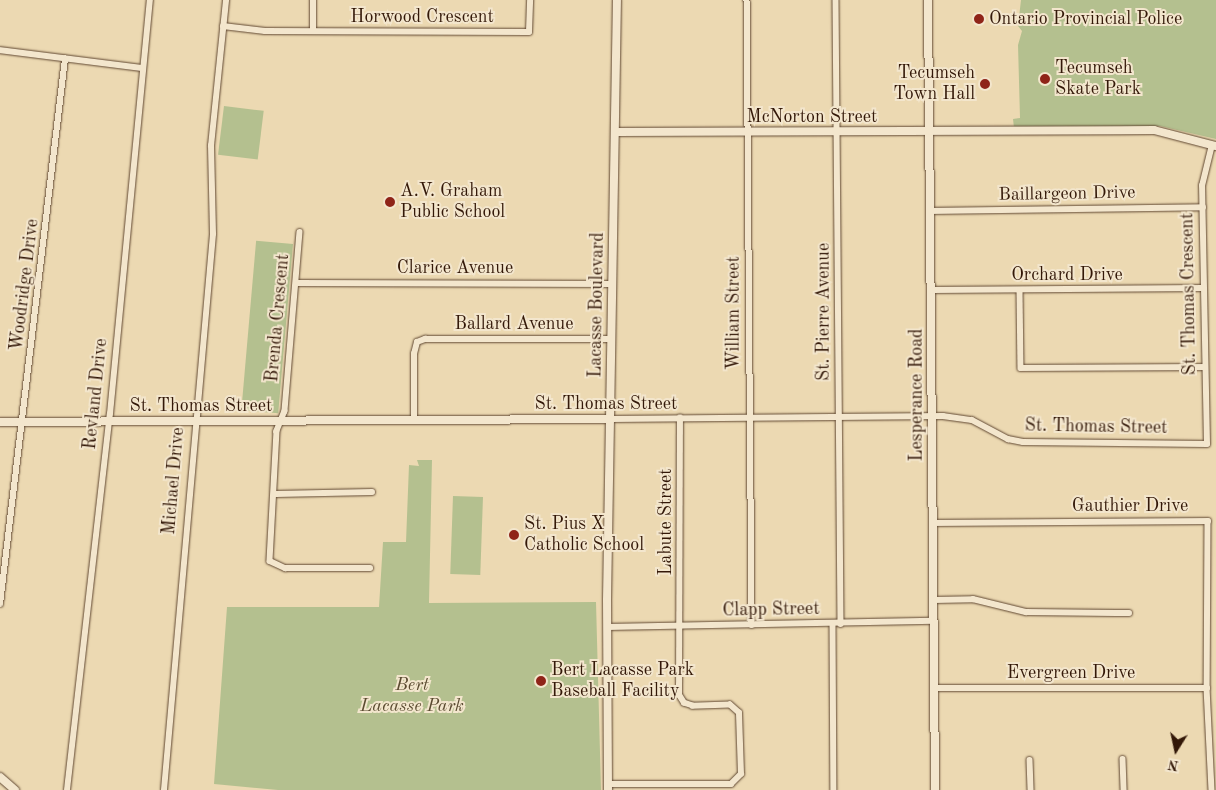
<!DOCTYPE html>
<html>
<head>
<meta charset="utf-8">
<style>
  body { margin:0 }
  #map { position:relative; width:1216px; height:790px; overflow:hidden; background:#ecd9b2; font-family:"Old Standard TT",serif }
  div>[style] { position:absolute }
  .green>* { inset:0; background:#b4c08f; transform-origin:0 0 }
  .roads { filter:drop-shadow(0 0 1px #614832) drop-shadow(0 0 1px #614832) }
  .street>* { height:5.5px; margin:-2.75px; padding:0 2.75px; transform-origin:2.75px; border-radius:2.75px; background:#f3e6cd }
  .secondary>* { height:8px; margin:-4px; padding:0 4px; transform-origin:4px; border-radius:4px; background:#f3e6cd }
  .dots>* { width:14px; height:14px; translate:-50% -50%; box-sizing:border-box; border:2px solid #f3e6cd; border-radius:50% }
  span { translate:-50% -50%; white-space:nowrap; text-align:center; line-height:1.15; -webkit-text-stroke:4px #f3e6cd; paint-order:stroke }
  .street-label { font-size:18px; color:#331808 }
  .poi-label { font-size:18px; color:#331808 }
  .left { translate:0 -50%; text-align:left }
  .right { translate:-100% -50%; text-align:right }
  .park-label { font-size:18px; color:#5a4a30; font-style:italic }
  .north { position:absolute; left:1151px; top:725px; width:50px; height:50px; -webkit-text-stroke:4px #f3e6cd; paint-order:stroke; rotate:190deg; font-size:14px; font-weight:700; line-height:20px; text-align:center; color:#331808 }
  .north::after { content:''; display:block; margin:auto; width:18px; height:22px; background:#331808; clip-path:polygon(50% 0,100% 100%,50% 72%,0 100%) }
</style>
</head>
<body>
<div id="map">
  <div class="green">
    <div style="clip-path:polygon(1021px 0,1216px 0,1216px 139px,1160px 126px,1014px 128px,1013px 119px,1020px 118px,1018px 45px,1022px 31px,1018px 26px)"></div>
    <div style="left:224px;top:106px;width:40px;height:49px;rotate:7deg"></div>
    <div style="left:293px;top:244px;width:170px;height:37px;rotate:95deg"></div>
    <div style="clip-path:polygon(417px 460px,432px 460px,429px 603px,596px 602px,601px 790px,278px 790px,214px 784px,227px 607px,379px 607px,383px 542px,406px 542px,409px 465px,419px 466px)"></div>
    <div style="left:453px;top:496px;width:30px;height:78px;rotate:2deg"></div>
  </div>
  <div class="roads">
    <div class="street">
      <div style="left:747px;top:0;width:625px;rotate:89.54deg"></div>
      <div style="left:836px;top:0;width:624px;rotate:89.54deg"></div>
      <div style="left:223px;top:26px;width:42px;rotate:6.8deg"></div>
      <div style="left:265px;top:31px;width:264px;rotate:0.2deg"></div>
      <div style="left:529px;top:32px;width:32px;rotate:-88deg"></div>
      <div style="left:313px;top:31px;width:31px;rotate:-90deg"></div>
      <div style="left:0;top:50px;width:144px;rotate:7.2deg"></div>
      <div style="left:931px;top:211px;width:272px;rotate:-0.8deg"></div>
      <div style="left:300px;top:232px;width:180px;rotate:94.8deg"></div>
      <div style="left:285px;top:411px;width:22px;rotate:112deg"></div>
      <div style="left:277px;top:431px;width:130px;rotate:93.1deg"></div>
      <div style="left:270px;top:561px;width:17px;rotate:25deg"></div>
      <div style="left:285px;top:568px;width:85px"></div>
      <div style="left:298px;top:283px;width:314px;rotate:0.2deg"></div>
      <div style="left:932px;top:290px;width:271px;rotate:-0.4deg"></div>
      <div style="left:1020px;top:290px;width:78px;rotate:89.3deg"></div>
      <div style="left:1021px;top:368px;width:183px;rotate:-0.3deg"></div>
      <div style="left:611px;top:419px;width:332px;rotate:-0.5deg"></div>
      <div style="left:943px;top:416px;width:29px;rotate:8deg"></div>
      <div style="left:972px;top:420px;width:41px;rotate:27.8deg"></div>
      <div style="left:1008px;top:439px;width:15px;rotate:11deg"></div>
      <div style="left:1023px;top:442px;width:184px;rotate:0.6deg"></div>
      <div style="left:1207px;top:444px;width:258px;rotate:-91.1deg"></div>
      <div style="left:1202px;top:186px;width:42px;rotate:-76.3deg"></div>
      <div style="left:414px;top:420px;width:66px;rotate:-90deg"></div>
      <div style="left:414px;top:354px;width:12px;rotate:-76deg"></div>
      <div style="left:417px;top:342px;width:9px;rotate:-21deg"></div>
      <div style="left:425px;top:339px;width:187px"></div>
      <div style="left:276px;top:494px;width:96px;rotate:-1.2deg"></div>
      <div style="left:933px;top:523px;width:275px;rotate:-0.4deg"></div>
      <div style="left:1208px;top:521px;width:167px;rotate:90.3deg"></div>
      <div style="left:1207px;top:688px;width:102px;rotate:87.2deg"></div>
      <div style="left:934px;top:600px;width:39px;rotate:-1deg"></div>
      <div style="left:973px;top:599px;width:55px;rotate:13.8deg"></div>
      <div style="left:1026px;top:612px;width:103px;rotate:0.6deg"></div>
      <div style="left:0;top:604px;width:549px;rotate:-83.2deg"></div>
      <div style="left:833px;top:624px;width:166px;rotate:89.7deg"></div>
      <div style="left:607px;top:627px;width:327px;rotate:-1.1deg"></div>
      <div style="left:935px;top:688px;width:272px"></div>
      <div style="left:1123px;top:759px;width:31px;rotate:88deg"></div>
      <div style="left:1030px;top:760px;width:30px;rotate:88deg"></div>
      <div style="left:608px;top:784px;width:123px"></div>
      <div style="left:731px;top:784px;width:14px;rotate:-45deg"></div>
      <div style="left:741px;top:774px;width:61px;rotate:-91.9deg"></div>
      <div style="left:739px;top:713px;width:12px;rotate:-138deg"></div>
      <div style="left:730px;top:705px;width:37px;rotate:178deg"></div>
      <div style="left:693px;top:706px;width:9px;rotate:-162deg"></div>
      <div style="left:684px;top:703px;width:9px;rotate:-122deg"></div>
      <div style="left:679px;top:695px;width:277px;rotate:-89.8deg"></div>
      <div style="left:67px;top:790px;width:378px;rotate:-83.5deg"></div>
      <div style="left:110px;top:414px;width:416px;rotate:-84.5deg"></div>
      <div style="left:164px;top:790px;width:558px;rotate:-84.96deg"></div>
      <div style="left:213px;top:234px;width:88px;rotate:-91.3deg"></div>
      <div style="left:211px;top:146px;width:147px;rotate:-84.1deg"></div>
    </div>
    <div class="secondary">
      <div style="left:928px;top:0;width:790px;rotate:89.49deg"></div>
      <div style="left:616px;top:132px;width:538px;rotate:-0.21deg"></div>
      <div style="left:1154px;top:130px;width:64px;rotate:14.5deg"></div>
      <div style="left:0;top:422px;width:611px;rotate:-0.28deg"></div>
      <div style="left:0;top:777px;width:20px;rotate:41deg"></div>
      <div style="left:608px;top:790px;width:190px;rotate:-90.3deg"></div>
      <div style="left:607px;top:600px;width:600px;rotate:-89.05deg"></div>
    </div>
  </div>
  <div class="dots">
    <div style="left:979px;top:19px;background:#8f2418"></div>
    <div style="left:1045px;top:79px;background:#8f2418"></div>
    <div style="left:985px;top:84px;background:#8f2418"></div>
    <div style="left:390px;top:202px;background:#8f2418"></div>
    <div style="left:514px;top:535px;background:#8f2418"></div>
    <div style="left:541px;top:681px;background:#8f2418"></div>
  </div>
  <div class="street-label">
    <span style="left:422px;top:17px">Horwood Crescent</span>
    <span style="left:812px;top:117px">McNorton Street</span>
    <span style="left:1067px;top:194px;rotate:-1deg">Baillargeon Drive</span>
    <span style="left:455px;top:268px">Clarice Avenue</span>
    <span style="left:1067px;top:275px">Orchard Drive</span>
    <span style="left:25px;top:285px;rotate:-83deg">Woodridge Drive</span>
    <span style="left:1189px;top:294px;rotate:-91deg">St. Thomas Crescent</span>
    <span style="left:597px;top:305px;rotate:-89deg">Lacasse Boulevard</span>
    <span style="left:824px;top:312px;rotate:-90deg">St. Pierre Avenue</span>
    <span style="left:734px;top:313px;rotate:-90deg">William Street</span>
    <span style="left:278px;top:318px;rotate:-85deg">Brenda Crescent</span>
    <span style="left:514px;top:324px">Ballard Avenue</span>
    <span style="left:96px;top:394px;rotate:-84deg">Revland Drive</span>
    <span style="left:917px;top:395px;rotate:-90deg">Lesperance Road</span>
    <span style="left:606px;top:404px">St. Thomas Street</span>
    <span style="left:201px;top:406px">St. Thomas Street</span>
    <span style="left:1096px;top:427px;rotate:1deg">St. Thomas Street</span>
    <span style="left:174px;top:481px;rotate:-85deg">Michael Drive</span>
    <span style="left:1130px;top:506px">Gauthier Drive</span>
    <span style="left:666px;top:522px;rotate:-90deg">Labute Street</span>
    <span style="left:771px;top:610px;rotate:-1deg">Clapp Street</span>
    <span style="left:1071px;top:673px">Evergreen Drive</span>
  </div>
  <div class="poi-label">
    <span class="left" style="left:989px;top:19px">Ontario Provincial Police</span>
    <span class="left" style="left:1055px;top:79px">Tecumseh<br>Skate Park</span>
    <span class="right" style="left:975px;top:84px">Tecumseh<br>Town Hall</span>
    <span class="left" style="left:400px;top:202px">A.V. Graham<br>Public School</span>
    <span class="left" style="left:524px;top:535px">St. Pius X<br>Catholic School</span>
    <span class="left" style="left:551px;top:681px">Bert Lacasse Park<br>Baseball Facility</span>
  </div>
  <div class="park-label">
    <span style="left:412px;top:696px">Bert<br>Lacasse Park</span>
  </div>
  <div class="north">N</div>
</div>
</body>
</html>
